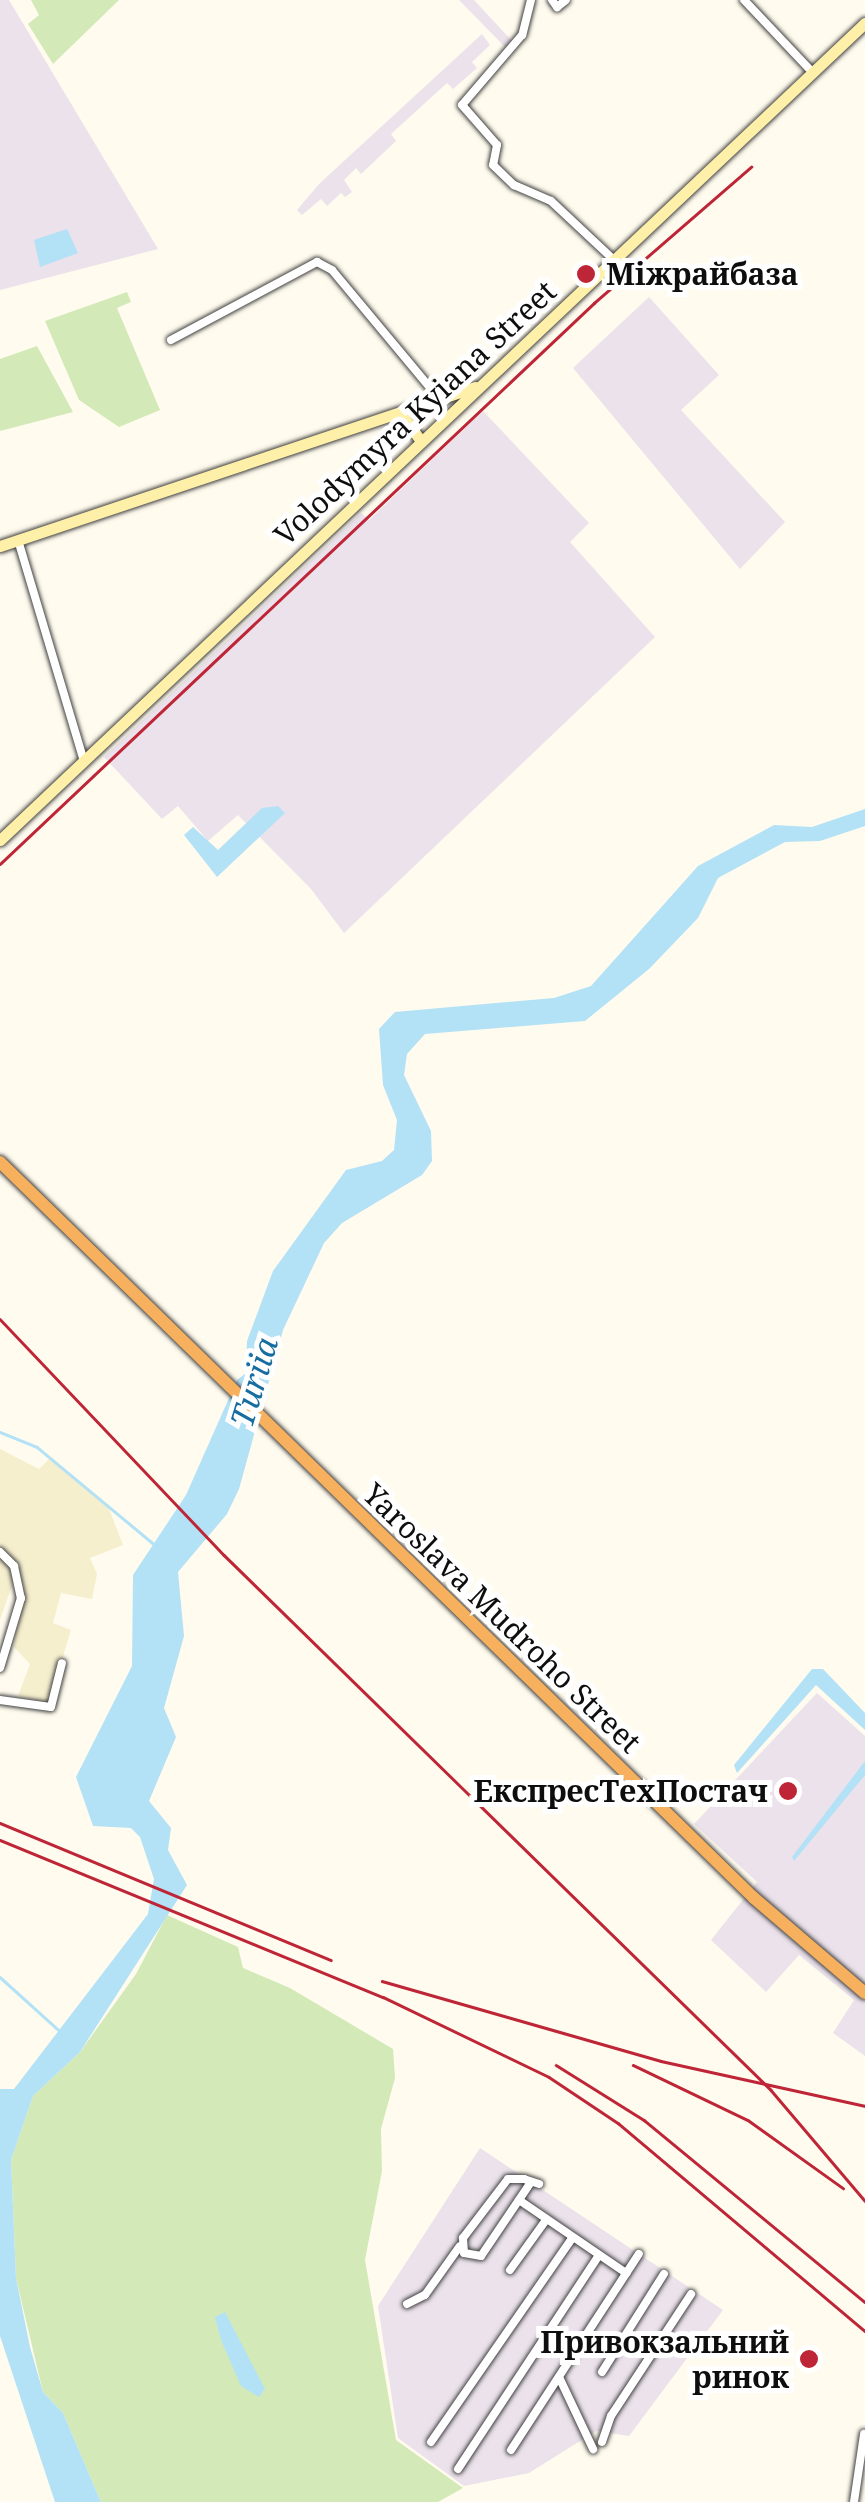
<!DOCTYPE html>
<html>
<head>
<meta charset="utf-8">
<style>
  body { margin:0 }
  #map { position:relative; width:865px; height:2502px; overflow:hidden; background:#fffbee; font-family:"Noto Serif",serif }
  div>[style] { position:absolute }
  .industrial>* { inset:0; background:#ebe2ec }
  .farmland>* { inset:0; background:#f5efce }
  .green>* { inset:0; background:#d4e9b8 }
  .water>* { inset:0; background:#b3e1f6 }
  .stream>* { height:2.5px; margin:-1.25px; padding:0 1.25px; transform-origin:1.25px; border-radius:1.25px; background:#b3e1f6 }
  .roads { filter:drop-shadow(0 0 2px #414141) drop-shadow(0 0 2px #414141) }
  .minor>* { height:8px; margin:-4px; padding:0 4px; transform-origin:4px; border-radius:4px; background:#fff }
  .secondary>* { height:11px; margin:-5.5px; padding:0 5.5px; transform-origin:5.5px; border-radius:5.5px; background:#fff0a9 }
  .trunk>* { height:12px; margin:-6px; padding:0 6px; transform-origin:6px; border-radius:6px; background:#f6b05e }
  .rail>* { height:2.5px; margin:-1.25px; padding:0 1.25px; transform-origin:1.25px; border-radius:1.25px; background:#be2536 }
  .dots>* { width:28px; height:28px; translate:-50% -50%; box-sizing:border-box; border:5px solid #fff; border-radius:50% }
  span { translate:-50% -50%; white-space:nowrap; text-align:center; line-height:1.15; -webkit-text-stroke:10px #fff; paint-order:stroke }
  .poi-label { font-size:30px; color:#0e0e0e; font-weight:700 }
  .left { translate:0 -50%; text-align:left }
  .right { translate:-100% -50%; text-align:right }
  .street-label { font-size:30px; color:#0e0e0e }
  .water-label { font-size:32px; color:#176ca0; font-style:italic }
</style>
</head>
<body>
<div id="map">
  <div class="industrial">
    <div style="clip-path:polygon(0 0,9px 0,158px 249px,0 290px)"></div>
    <div style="clip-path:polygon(459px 0,474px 0,513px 42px,506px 48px)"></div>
    <div style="clip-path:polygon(482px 34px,490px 45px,472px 62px,477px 68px,453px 89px,447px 83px,391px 134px,396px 141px,361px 174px,356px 168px,344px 180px,352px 192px,345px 197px,341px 193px,327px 206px,321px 199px,302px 215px,297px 210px,319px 184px)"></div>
    <div style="clip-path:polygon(649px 297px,719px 375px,681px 410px,785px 522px,740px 569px,573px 368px)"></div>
    <div style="clip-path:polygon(483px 411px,589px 523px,570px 542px,655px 637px,344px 933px,311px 889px,238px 815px,208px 841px,178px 806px,162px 819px,104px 757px,361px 513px,369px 520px)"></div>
    <div style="clip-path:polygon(817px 1693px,865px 1736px,865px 2056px,833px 2033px,854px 2000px,799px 1955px,766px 1992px,711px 1940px,757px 1882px,694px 1824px)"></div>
    <div style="clip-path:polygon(480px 2148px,723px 2310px,629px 2436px,596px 2431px,529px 2473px,464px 2486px,398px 2438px,378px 2306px)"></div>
  </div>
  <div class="farmland">
    <div style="clip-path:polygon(0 1449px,39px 1469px,51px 1457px,108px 1506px,123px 1545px,90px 1558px,97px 1574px,92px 1599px,61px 1593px,53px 1623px,71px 1630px,49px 1703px,18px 1696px,30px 1664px,14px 1647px,24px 1585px,13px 1583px,0 1620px)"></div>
  </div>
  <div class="green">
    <div style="clip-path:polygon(31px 0,119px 0,53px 64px,28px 24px,39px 15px)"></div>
    <div style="clip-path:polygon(127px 292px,131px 302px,117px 308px,160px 410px,119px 427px,79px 400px,45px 321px)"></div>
    <div style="clip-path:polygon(37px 346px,73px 412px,0 431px,0 359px)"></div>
    <div style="clip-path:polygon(167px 1915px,238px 1947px,243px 1968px,290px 1988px,393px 2049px,395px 2078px,381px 2129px,382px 2171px,365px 2260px,396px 2440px,463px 2488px,438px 2502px,101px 2502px,63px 2413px,43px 2392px,16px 2278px,11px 2160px,33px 2096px,80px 2052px,136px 1974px)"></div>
  </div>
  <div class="water">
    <div style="clip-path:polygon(67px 229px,78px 253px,40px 267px,34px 240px)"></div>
    <div style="clip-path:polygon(278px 806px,285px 813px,217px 877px,184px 835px,193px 827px,218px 850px,262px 808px)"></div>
    <div style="clip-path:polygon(865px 809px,865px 826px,820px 841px,785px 842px,718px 878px,698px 918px,649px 969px,585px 1021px,425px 1034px,407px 1054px,404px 1075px,431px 1131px,432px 1161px,422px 1175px,342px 1223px,324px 1243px,283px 1330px,239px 1489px,227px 1514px,178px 1572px,184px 1636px,164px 1708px,176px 1737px,149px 1801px,171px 1828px,168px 1850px,187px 1885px,80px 2052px,33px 2096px,11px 2160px,16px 2278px,30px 2347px,43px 2392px,63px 2413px,101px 2502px,55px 2502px,0 2336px,0 2089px,14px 2089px,148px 1914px,154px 1879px,140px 1837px,131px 1828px,93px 1826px,76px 1777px,132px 1666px,133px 1575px,186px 1495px,237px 1380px,246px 1373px,247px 1341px,273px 1271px,346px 1170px,382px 1161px,394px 1150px,397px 1120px,383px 1085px,379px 1029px,395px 1012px,554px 998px,591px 986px,698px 866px,774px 825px,812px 827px)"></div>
    <div style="clip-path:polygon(812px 1669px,823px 1669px,865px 1713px,865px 1730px,816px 1685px,737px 1773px,734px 1765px)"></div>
    <div style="clip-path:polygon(865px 1761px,865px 1775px,794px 1861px,792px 1857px)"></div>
    <div style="clip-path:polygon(225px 2312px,265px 2389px,259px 2397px,241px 2386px,221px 2340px,215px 2317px)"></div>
  </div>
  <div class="stream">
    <div style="left:0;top:1432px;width:40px;rotate:22deg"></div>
    <div style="left:37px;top:1447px;width:153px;rotate:39.7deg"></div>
    <div style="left:0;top:1977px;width:84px;rotate:42.1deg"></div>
  </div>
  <div class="roads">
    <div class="minor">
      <div style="left:531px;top:0;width:36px;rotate:104deg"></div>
      <div style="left:522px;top:35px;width:92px;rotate:130.6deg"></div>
      <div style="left:462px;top:105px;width:53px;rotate:48.8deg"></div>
      <div style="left:497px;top:145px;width:20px;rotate:101deg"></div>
      <div style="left:493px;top:165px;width:29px;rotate:44deg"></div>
      <div style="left:514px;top:185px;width:40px;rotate:23.4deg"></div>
      <div style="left:551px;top:201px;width:85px;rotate:43.1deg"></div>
      <div style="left:552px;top:0;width:9px;rotate:54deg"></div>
      <div style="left:557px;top:7px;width:11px;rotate:-38deg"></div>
      <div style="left:744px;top:0;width:99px;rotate:46.6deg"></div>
      <div style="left:171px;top:340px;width:166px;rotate:-28.1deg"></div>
      <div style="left:317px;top:262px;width:17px;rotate:28deg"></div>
      <div style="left:332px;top:270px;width:170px;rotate:50.2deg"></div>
      <div style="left:18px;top:540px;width:231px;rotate:73.4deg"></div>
      <div style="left:0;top:1552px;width:20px;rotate:45deg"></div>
      <div style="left:14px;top:1566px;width:33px;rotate:78deg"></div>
      <div style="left:21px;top:1598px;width:73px;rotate:106.7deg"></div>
      <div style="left:0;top:1700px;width:51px;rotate:7.8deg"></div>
      <div style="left:51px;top:1707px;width:45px;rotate:-76deg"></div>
      <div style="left:531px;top:2182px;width:89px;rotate:124deg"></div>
      <div style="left:481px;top:2256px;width:17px;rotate:-170deg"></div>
      <div style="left:464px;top:2253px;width:15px;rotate:-94deg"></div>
      <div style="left:463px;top:2238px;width:74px;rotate:-52.7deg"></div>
      <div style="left:508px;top:2179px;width:16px"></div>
      <div style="left:524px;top:2179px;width:16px;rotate:18deg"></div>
      <div style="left:519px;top:2200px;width:130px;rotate:34.3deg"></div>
      <div style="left:510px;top:2270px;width:62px;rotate:-54.2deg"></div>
      <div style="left:407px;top:2304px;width:20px;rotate:-27deg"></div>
      <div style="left:425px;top:2295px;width:60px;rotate:-54.5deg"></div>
      <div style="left:602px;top:2372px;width:116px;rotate:-57.7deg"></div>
      <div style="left:559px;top:2377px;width:80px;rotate:64.7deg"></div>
      <div style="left:431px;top:2442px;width:248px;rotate:-55.3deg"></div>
      <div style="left:602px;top:2442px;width:28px;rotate:-71deg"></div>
      <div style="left:611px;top:2416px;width:146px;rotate:-56.7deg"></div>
      <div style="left:511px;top:2450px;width:234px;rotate:-56.9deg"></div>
      <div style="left:458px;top:2469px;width:256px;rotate:-56.6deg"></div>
      <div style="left:854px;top:2502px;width:69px;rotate:-81.6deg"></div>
    </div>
    <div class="secondary">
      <div style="left:402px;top:415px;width:32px;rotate:54deg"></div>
      <div style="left:0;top:546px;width:501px;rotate:-18.51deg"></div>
      <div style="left:0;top:840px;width:1190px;rotate:-43.37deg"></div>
    </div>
    <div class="trunk">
      <div style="left:0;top:1162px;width:1054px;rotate:44.31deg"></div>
      <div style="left:754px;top:1898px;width:146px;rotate:40.6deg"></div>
    </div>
  </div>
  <div class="rail">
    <div style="left:0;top:864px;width:817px;rotate:-43.36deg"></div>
    <div style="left:594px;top:303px;width:208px;rotate:-40.9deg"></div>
    <div style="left:0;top:1319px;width:325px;rotate:46.5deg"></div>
    <div style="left:224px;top:1555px;width:765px;rotate:44.36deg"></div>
    <div style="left:771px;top:2090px;width:145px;rotate:49.7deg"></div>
    <div style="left:0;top:1823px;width:358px;rotate:22.5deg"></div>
    <div style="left:0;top:1840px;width:414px;rotate:22.3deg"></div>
    <div style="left:383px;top:1997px;width:184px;rotate:25.7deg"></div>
    <div style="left:549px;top:2077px;width:83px;rotate:33.7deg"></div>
    <div style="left:618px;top:2123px;width:323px;rotate:40.1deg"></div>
    <div style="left:382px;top:1981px;width:290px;rotate:16deg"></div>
    <div style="left:661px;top:2061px;width:209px;rotate:12.4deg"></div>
    <div style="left:556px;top:2065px;width:104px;rotate:32deg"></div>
    <div style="left:644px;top:2120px;width:286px;rotate:39.5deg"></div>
    <div style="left:633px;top:2065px;width:127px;rotate:25.6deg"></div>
    <div style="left:748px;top:2120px;width:117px;rotate:35.6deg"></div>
  </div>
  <div class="dots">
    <div style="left:586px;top:274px;background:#be2536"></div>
    <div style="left:788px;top:1791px;background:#be2536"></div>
    <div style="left:809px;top:2359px;background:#be2536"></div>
  </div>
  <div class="poi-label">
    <span class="left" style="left:606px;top:274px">Міжрайбаза</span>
    <span class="right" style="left:768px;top:1791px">ЕкспресТехПостач</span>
    <span class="right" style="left:789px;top:2359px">Привокзальний<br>ринок</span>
  </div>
  <div class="street-label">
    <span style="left:415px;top:413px;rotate:-43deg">Volodymyra Kyiana Street</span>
    <span style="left:502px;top:1618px;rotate:44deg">Yaroslava Mudroho Street</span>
  </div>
  <div class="water-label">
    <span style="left:254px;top:1382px;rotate:-73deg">Turiia</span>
  </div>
</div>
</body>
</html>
